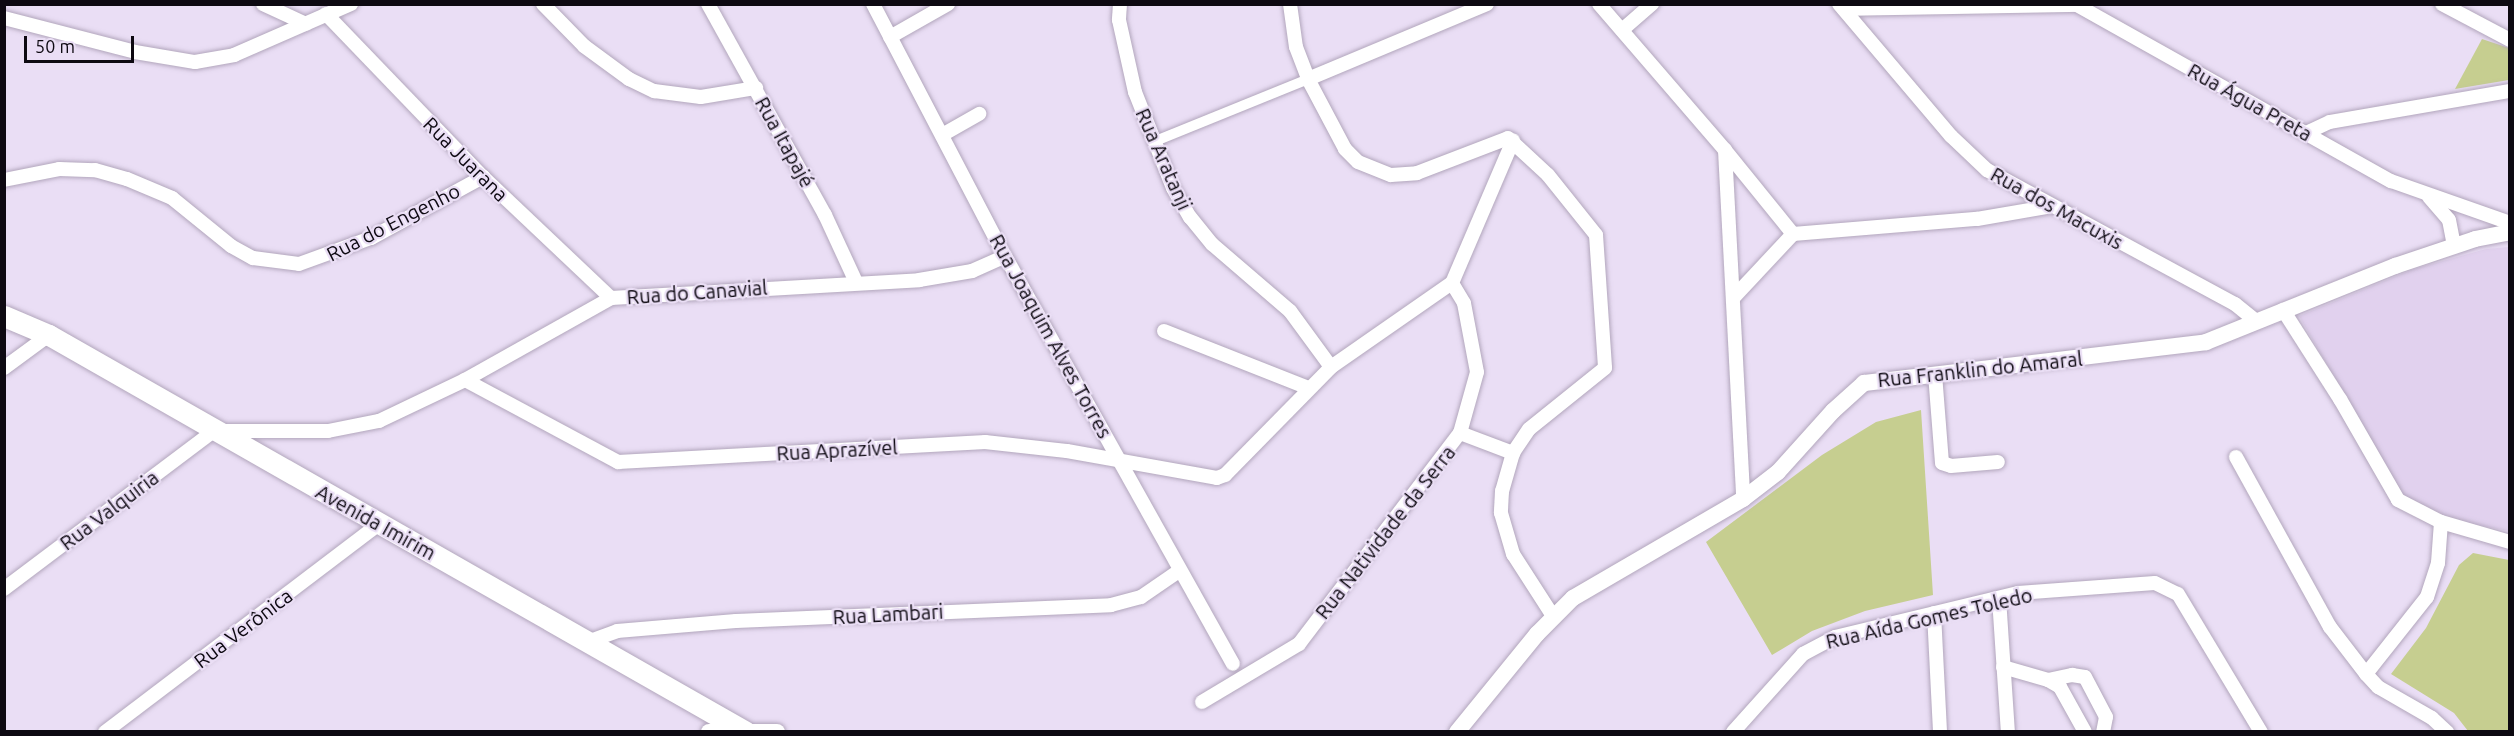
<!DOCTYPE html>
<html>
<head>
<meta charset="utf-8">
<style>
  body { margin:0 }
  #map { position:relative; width:2514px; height:736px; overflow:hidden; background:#eadef5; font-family:Ubuntu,sans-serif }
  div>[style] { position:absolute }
  .built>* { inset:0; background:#e1d1ee }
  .green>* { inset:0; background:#c6ce90 }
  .roads { filter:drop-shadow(0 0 2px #b2a6bc) drop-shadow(0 0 2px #b2a6bc) }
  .pedestrian>* { height:10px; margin:-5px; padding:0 5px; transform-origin:5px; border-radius:5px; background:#fff }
  .minor>* { height:14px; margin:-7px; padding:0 7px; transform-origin:7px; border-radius:7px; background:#fff }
  .tertiary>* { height:16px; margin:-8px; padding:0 8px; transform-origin:8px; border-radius:8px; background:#fff }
  .primary>* { height:21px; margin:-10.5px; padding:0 10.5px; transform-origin:10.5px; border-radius:10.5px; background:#fff }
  span { translate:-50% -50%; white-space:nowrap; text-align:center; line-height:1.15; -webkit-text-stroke:4.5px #eadef5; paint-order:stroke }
  .street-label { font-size:20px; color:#0d0911 }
  .frame { position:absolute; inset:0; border:6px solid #0d0911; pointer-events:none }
  .scale { position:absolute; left:24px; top:36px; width:110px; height:27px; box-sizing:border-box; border:3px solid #0d0911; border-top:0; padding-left:8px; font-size:18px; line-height:21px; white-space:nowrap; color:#0d0911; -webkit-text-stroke:4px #eadef5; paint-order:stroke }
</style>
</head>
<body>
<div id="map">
  <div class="built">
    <div style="clip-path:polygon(2509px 247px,2509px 531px,2462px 522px,2405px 500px,2299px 316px,2414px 269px,2486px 249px)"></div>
  </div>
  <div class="green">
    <div style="clip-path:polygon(2482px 39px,2509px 48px,2509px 80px,2455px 89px)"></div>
    <div style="clip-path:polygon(1921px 410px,1933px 595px,1865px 611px,1812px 631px,1772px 655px,1706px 542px,1822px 455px,1876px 422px)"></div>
    <div style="clip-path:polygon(2473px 553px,2509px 560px,2509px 731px,2468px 731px,2454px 713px,2391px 674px,2426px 628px,2459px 565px)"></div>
  </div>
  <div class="roads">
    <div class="pedestrian">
      <div style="left:1153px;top:142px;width:167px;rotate:-22.1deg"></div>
    </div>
    <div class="minor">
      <div style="left:263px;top:4px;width:47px;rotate:24.9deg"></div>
      <div style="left:543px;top:4px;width:59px;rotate:45.7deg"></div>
      <div style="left:584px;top:46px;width:56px;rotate:36.3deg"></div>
      <div style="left:629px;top:79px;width:28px;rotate:26deg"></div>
      <div style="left:654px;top:91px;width:47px;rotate:7.3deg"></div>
      <div style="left:701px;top:97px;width:56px;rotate:-9.3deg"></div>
      <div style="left:708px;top:4px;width:241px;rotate:61deg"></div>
      <div style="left:825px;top:215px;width:74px;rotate:65.2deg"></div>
      <div style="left:873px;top:4px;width:284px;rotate:62.4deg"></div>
      <div style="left:1005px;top:256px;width:467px;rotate:60.8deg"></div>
      <div style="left:1120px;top:4px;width:16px;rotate:94deg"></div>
      <div style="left:1119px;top:20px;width:74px;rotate:77.5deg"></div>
      <div style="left:1135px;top:92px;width:103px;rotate:68.4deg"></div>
      <div style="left:1173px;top:188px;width:34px;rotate:60deg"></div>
      <div style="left:1190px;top:217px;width:35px;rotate:51deg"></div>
      <div style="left:1212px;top:244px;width:103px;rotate:40.7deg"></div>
      <div style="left:1290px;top:311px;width:69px;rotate:53.8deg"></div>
      <div style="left:1290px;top:4px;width:43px;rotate:82.1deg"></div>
      <div style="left:1296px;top:47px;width:34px;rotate:69deg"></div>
      <div style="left:1308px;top:79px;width:79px;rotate:62.1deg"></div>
      <div style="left:1345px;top:149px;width:18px;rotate:45deg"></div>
      <div style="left:1358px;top:162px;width:35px;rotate:22deg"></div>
      <div style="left:1391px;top:175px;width:26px;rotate:-4deg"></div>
      <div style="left:1417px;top:173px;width:97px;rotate:-21deg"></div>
      <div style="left:1508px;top:138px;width:54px;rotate:42.8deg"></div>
      <div style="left:1548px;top:175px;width:77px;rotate:51.3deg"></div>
      <div style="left:1596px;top:235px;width:133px;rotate:86.1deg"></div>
      <div style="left:1605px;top:368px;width:97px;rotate:141.2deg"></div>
      <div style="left:1529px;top:429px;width:29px;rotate:124deg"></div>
      <div style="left:1513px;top:453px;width:40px;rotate:106deg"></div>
      <div style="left:1502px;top:491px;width:22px;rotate:93deg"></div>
      <div style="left:1501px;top:513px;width:43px;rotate:73.7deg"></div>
      <div style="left:1513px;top:554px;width:74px;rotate:57.2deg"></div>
      <div style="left:1599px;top:4px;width:193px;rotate:49.2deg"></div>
      <div style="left:1725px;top:150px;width:349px;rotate:87deg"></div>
      <div style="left:1839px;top:4px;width:173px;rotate:49.7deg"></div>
      <div style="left:1951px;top:136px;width:50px;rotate:43.4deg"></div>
      <div style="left:1987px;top:170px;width:282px;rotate:28.4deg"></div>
      <div style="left:2235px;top:304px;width:27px;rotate:39deg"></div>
      <div style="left:2075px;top:4px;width:362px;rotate:29.3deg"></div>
      <div style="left:2391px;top:181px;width:126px;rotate:19.4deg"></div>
      <div style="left:2442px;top:4px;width:77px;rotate:27.9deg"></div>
      <div style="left:1844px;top:9px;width:232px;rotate:-1deg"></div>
      <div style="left:326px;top:14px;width:226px;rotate:46.1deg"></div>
      <div style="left:483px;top:177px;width:176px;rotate:43.4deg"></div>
      <div style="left:4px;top:18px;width:135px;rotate:14.5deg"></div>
      <div style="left:135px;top:52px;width:61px;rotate:9.5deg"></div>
      <div style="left:195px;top:62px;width:40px;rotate:-10deg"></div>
      <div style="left:234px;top:55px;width:128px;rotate:-23.6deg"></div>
      <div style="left:1622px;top:30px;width:40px;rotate:-41deg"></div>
      <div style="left:890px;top:37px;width:67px;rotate:-29.6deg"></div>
      <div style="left:1308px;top:79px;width:194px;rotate:-22.7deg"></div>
      <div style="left:2306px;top:133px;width:26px;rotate:-25deg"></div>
      <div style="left:2330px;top:122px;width:183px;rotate:-9.8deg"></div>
      <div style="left:942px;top:135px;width:43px;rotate:-29.6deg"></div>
      <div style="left:1725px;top:150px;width:108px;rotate:51deg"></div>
      <div style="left:4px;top:180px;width:56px;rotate:-11.3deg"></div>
      <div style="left:59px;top:169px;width:36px;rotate:2deg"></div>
      <div style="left:95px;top:170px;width:33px;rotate:16deg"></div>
      <div style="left:127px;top:179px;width:49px;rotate:22.9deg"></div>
      <div style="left:172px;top:198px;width:76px;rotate:39.1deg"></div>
      <div style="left:231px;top:246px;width:25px;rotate:29deg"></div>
      <div style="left:253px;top:258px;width:46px;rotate:7.4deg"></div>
      <div style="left:299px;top:264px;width:77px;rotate:-19.9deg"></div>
      <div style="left:371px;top:238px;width:128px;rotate:-28.6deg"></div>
      <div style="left:2429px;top:197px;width:30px;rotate:49deg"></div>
      <div style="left:2449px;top:220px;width:26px;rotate:79deg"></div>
      <div style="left:1793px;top:234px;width:185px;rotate:-4.7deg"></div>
      <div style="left:1977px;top:219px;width:76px;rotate:-9.8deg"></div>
      <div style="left:1452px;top:283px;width:155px;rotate:-66.8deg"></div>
      <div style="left:1734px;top:297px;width:86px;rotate:-46.9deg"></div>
      <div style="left:2283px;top:310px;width:106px;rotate:57.4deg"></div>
      <div style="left:2340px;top:399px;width:116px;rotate:60.1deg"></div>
      <div style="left:2398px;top:500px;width:48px;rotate:27.1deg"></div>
      <div style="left:2441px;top:522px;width:72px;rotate:16.2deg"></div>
      <div style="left:1164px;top:331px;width:156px;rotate:21.5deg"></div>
      <div style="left:4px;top:368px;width:56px;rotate:-36.3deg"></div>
      <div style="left:1935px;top:374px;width:89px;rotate:85.5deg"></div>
      <div style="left:1942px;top:463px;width:9px;rotate:18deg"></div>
      <div style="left:1951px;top:466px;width:47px;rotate:-4.9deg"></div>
      <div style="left:465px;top:380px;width:174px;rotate:28.2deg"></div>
      <div style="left:618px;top:462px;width:368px;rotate:-3.1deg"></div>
      <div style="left:985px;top:442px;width:82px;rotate:6.3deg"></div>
      <div style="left:1067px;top:451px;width:152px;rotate:10.2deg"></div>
      <div style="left:1217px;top:478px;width:9px;rotate:-21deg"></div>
      <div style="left:1225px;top:475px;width:151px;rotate:-45.5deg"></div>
      <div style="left:1331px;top:367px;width:147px;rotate:-34.8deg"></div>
      <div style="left:1460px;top:433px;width:57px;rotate:20.7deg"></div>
      <div style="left:2236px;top:457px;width:194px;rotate:61.1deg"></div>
      <div style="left:2330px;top:627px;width:59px;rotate:52.5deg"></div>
      <div style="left:2366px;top:674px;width:18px;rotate:47deg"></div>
      <div style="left:2378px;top:687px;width:62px;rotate:29.9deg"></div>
      <div style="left:2432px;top:718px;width:21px;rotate:43deg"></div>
      <div style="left:4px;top:589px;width:263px;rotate:-37deg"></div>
      <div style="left:214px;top:431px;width:114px"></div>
      <div style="left:328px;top:431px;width:52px;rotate:-11.1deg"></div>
      <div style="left:379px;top:421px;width:95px;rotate:-25.5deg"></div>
      <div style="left:465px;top:380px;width:167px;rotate:-29.3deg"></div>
      <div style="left:611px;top:298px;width:309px;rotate:-3.3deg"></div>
      <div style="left:919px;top:280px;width:54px;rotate:-9.6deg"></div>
      <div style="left:972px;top:271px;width:36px;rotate:-24deg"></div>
      <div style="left:1999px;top:598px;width:134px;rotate:86.2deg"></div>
      <div style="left:1934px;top:613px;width:119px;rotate:87.1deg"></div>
      <div style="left:590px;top:641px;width:29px;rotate:-20deg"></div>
      <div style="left:617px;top:631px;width:119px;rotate:-4.8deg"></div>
      <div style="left:736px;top:621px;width:375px;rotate:-2.4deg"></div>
      <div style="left:1111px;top:605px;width:31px;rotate:-15deg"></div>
      <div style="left:1141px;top:597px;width:46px;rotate:-34.4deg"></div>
      <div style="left:2003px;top:667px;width:47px;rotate:16.1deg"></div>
      <div style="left:2048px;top:680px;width:14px;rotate:30deg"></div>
      <div style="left:2060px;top:687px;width:51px;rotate:60.9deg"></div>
      <div style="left:2366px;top:674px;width:98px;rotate:-51.6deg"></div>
      <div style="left:2427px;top:597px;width:36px;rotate:-72deg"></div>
      <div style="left:2438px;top:563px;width:41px;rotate:-85.8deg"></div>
      <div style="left:2048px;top:680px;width:25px;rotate:-12deg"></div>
      <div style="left:2072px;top:675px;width:13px;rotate:9deg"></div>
      <div style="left:2085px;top:677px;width:45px;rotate:62.3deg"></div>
      <div style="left:2106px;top:717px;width:15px;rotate:101deg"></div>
      <div style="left:1202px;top:702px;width:113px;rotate:-30.9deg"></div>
      <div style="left:1299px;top:644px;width:265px;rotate:-52.7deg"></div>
      <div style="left:1460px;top:433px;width:63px;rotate:-74.4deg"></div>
      <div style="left:1477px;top:372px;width:70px;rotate:-100.7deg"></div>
      <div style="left:1464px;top:303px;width:23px;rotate:-121deg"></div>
      <div style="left:105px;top:732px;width:345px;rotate:-37.2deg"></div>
      <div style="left:1733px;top:732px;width:105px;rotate:-48.1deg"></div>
      <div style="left:1803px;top:654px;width:36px;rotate:-28deg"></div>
      <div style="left:1835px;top:637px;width:188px;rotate:-13.5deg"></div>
      <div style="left:2018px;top:593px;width:137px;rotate:-4.2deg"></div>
      <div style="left:2155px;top:583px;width:25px;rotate:26deg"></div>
      <div style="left:2178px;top:594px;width:161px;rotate:59deg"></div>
    </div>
    <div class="tertiary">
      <div style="left:709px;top:732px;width:68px"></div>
      <div style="left:1457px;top:732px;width:127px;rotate:-50.8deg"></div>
      <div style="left:1537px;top:634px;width:51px;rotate:-45deg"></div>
      <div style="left:1573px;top:598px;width:197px;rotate:-30.2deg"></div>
      <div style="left:1743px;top:499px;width:44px;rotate:-37.6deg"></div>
      <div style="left:1778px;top:472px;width:82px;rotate:-48deg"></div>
      <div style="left:1833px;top:411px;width:42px;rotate:-42.1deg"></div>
      <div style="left:1864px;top:383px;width:344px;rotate:-6.8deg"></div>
      <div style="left:2206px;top:342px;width:204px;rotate:-21.9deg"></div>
      <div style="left:2395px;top:266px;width:84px;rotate:-18.6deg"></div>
      <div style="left:2475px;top:239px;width:36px;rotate:-11deg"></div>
    </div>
    <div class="primary">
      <div style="left:4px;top:316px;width:49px;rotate:22.9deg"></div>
      <div style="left:49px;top:335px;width:802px;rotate:29.67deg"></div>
    </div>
  </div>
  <div class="street-label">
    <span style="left:2250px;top:102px;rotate:29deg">Rua Água Preta</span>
    <span style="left:785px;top:142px;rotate:61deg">Rua Itapajé</span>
    <span style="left:466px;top:159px;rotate:45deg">Rua Juarana</span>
    <span style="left:1164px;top:159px;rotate:66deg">Rua Aratanji</span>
    <span style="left:2057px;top:208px;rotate:29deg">Rua dos Macuxis</span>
    <span style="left:393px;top:222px;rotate:-27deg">Rua do Engenho</span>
    <span style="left:697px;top:292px;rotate:-4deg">Rua do Canavial</span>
    <span style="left:1051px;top:336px;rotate:61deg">Rua Joaquim Alves Torres</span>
    <span style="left:1980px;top:369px;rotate:-6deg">Rua Franklin do Amaral</span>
    <span style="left:837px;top:450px;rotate:-3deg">Rua Aprazível</span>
    <span style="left:109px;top:510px;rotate:-37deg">Rua Valquiria</span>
    <span style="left:376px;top:522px;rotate:29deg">Avenida Imirim</span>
    <span style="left:1385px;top:532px;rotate:-52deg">Rua Natividade da Serra</span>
    <span style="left:888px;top:614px;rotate:-3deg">Rua Lambari</span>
    <span style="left:1929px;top:618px;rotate:-13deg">Rua Aída Gomes Toledo</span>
    <span style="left:243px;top:628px;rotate:-37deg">Rua Verônica</span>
  </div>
  <div class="frame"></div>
  <div class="scale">50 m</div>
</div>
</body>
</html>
